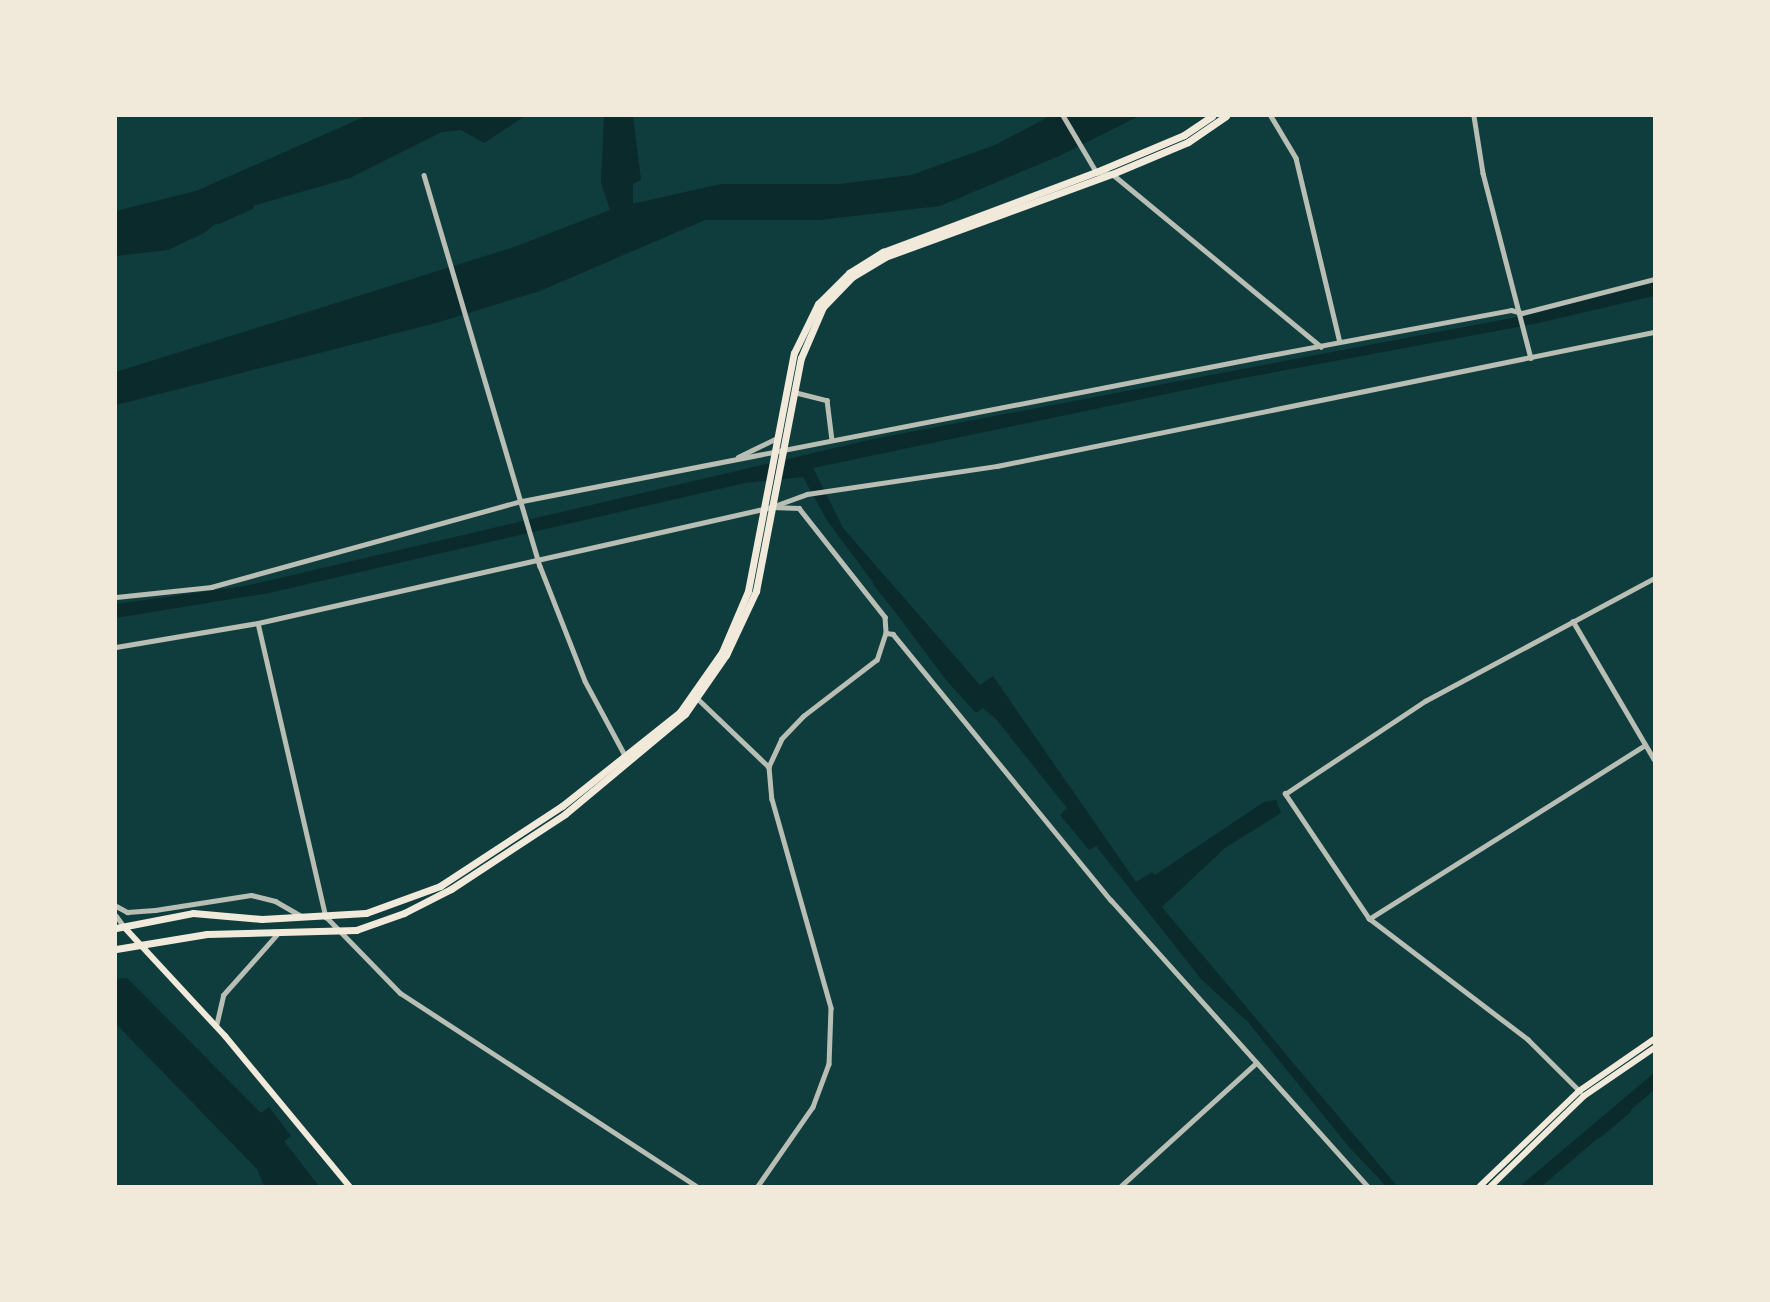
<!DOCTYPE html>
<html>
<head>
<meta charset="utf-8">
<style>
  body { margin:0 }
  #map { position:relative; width:1770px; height:1302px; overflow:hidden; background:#0f3d3e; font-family:"Titillium Web",sans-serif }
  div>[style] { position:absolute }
  .water>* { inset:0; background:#0a2a2b }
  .stream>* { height:2.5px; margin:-1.25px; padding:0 1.25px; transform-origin:1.25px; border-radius:1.25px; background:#0a2a2b }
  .canal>* { height:10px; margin:-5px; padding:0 5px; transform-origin:5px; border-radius:5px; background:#0a2a2b }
  .minor>* { height:4.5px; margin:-2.25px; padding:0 2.25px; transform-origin:2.25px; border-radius:2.25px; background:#b8beb3 }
  .tertiary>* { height:5px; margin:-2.5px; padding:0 2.5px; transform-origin:2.5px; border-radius:2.5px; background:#b8beb3 }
  .secondary>* { height:6px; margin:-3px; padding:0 3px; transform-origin:3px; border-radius:3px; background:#f1e9da }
  .primary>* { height:7px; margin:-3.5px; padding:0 3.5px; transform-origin:3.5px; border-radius:3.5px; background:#f1e9da }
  span { translate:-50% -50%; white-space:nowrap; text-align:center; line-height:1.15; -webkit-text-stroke:6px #f1e9da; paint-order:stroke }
  .frame { position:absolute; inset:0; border:117px solid #f1e9da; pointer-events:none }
</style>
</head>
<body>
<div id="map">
  <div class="water">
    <div style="clip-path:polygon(366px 116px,525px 116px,484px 143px,461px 130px,442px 132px,350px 178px,231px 212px,204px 233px,168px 250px,116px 256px,116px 211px,196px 191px)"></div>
    <div style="clip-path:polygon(604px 116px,633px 116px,641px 180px,626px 187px,627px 205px,721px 184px,839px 184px,911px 175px,995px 145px,1050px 116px,1139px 116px,1059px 156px,940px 206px,819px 220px,705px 220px,540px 291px,436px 323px,116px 405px,116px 372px,514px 247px,610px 210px,601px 183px)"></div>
    <div style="clip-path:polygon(1654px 282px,1654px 296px,1534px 324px,1238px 379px,813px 468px,843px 528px,980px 685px,993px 676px,1136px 882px,1152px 872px,1155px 875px,1264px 802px,1276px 800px,1281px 813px,1225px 848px,1162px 907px,1397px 1186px,1386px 1186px,1348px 1146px,1248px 1022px,1201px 979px,1096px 846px,1089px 850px,1060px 815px,1067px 808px,996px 719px,983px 708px,976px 713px,946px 680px,828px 522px,803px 477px,745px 483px,269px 593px,116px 618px,116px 604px,245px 586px,873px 439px,1517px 317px)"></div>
    <div style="clip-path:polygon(127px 978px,261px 1113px,269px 1107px,291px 1136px,284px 1141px,319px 1186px,264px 1186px,257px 1169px,116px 1024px,116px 979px)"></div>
    <div style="clip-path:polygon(1654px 1073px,1654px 1090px,1542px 1186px,1520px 1186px)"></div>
  </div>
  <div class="stream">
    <div style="left:874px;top:583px;width:28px;rotate:51deg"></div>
    <div style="left:1599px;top:1136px;width:39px;rotate:-40deg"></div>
  </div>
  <div class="canal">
    <div style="left:628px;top:174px;width:41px;rotate:90deg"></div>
    <div style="left:218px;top:219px;width:34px;rotate:-24deg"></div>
  </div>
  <div class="minor">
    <div style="left:1271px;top:116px;width:49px;rotate:59.2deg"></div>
    <div style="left:1296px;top:158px;width:189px;rotate:76.6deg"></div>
    <div style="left:1474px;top:116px;width:58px;rotate:81deg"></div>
    <div style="left:1483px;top:173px;width:191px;rotate:75.5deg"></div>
    <div style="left:424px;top:175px;width:408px;rotate:73.5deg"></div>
    <div style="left:540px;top:566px;width:123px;rotate:68.6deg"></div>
    <div style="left:585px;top:681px;width:86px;rotate:61.7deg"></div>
    <div style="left:794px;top:392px;width:34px;rotate:14deg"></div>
    <div style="left:827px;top:400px;width:40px;rotate:82.9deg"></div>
    <div style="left:738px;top:457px;width:43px;rotate:-26deg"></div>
    <div style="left:777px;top:505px;width:32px;rotate:-20deg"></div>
    <div style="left:807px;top:494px;width:192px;rotate:-8.4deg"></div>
    <div style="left:997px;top:466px;width:671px;rotate:-11.53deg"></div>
    <div style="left:1573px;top:621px;width:160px;rotate:59.6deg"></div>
    <div style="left:258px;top:623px;width:302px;rotate:77deg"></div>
    <div style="left:886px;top:633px;width:7px;rotate:8deg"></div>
    <div style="left:893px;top:634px;width:344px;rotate:50.7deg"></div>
    <div style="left:1111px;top:900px;width:385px;rotate:48.1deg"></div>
    <div style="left:116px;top:647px;width:144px;rotate:-9.6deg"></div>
    <div style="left:258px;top:623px;width:527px;rotate:-12.72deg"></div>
    <div style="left:772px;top:507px;width:27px;rotate:2deg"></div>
    <div style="left:799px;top:508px;width:139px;rotate:51.7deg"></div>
    <div style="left:885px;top:617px;width:16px;rotate:86deg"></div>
    <div style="left:886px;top:633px;width:28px;rotate:108deg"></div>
    <div style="left:877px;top:660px;width:92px;rotate:142.5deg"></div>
    <div style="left:804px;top:716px;width:32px;rotate:134deg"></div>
    <div style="left:782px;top:739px;width:31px;rotate:115deg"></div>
    <div style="left:769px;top:767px;width:32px;rotate:85deg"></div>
    <div style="left:772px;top:799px;width:217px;rotate:74.2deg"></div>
    <div style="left:831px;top:1008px;width:56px;rotate:92deg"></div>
    <div style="left:829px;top:1064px;width:46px;rotate:110.4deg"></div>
    <div style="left:813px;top:1107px;width:96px;rotate:124.8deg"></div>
    <div style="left:696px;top:697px;width:101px;rotate:43.8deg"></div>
    <div style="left:1369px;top:919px;width:326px;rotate:-32.2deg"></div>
    <div style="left:1580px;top:1092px;width:74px;rotate:-135deg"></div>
    <div style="left:1528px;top:1040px;width:200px;rotate:-142.7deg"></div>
    <div style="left:1369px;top:919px;width:151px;rotate:-123.9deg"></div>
    <div style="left:1285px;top:794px;width:168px;rotate:-33.6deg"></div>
    <div style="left:1425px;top:701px;width:260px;rotate:-28.2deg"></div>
    <div style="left:1121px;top:1186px;width:183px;rotate:-42.3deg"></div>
  </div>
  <div class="tertiary">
    <div style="left:1063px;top:116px;width:65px;rotate:59.5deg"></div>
    <div style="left:1096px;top:172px;width:16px;rotate:7deg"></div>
    <div style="left:1112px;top:174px;width:271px;rotate:39.6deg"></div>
    <div style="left:116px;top:597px;width:96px;rotate:-6deg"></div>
    <div style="left:211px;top:587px;width:323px;rotate:-15.5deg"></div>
    <div style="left:522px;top:501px;width:752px;rotate:-11.04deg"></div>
    <div style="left:1260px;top:357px;width:255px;rotate:-10.6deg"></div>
    <div style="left:1511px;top:310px;width:11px;rotate:15deg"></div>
    <div style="left:1522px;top:313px;width:136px;rotate:-14.4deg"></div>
    <div style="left:116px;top:906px;width:13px;rotate:29deg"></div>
    <div style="left:127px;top:912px;width:28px;rotate:-4deg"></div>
    <div style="left:155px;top:910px;width:97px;rotate:-8.9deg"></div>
    <div style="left:251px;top:895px;width:25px;rotate:14deg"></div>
    <div style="left:275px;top:901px;width:30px;rotate:30deg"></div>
    <div style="left:116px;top:916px;width:14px;rotate:54deg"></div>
    <div style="left:326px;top:917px;width:106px;rotate:45.8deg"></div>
    <div style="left:400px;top:993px;width:353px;rotate:33.1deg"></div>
    <div style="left:216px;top:1026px;width:32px;rotate:-77deg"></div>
    <div style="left:223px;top:995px;width:83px;rotate:-48.4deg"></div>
  </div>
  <div class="secondary">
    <div style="left:124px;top:927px;width:149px;rotate:47.2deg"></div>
    <div style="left:225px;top:1036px;width:195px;rotate:50.4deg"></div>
    <div style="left:1480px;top:1186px;width:137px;rotate:-43.8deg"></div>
    <div style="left:1579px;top:1091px;width:91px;rotate:-34.7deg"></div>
    <div style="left:1491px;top:1186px;width:129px;rotate:-44.1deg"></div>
    <div style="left:1584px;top:1096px;width:85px;rotate:-34.4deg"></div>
  </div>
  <div class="primary">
    <div style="left:116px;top:928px;width:78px;rotate:-11deg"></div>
    <div style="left:193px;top:913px;width:69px;rotate:5deg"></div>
    <div style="left:262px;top:919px;width:104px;rotate:-3.3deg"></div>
    <div style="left:366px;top:913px;width:79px;rotate:-20deg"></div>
    <div style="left:440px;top:886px;width:146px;rotate:-33.3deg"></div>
    <div style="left:562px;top:806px;width:151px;rotate:-38.5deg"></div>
    <div style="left:680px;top:712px;width:73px;rotate:-55deg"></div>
    <div style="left:722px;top:652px;width:66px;rotate:-66.9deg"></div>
    <div style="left:748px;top:591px;width:242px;rotate:-79.1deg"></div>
    <div style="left:794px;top:353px;width:55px;rotate:-63.9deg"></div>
    <div style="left:818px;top:304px;width:44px;rotate:-45deg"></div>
    <div style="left:849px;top:273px;width:40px;rotate:-32deg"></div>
    <div style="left:883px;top:252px;width:228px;rotate:-20.6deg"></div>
    <div style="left:1096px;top:172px;width:95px;rotate:-22.8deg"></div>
    <div style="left:1184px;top:135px;width:34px;rotate:-34deg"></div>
    <div style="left:116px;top:949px;width:92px;rotate:-9.4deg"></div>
    <div style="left:207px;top:934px;width:149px;rotate:-1.5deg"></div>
    <div style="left:356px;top:930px;width:51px;rotate:-19.5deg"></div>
    <div style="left:404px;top:913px;width:53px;rotate:-27.1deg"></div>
    <div style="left:451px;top:889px;width:136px;rotate:-33.3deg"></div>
    <div style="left:565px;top:814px;width:156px;rotate:-39.8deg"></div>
    <div style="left:685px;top:714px;width:72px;rotate:-55.2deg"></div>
    <div style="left:726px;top:655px;width:71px;rotate:-64.9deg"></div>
    <div style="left:756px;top:591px;width:237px;rotate:-79.1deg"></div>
    <div style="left:801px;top:358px;width:56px;rotate:-66.7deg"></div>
    <div style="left:823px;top:307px;width:42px;rotate:-46deg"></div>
    <div style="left:852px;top:277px;width:39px;rotate:-31deg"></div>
    <div style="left:885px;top:257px;width:242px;rotate:-20.1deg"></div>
    <div style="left:1112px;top:174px;width:82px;rotate:-22.8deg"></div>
    <div style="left:1188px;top:142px;width:46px;rotate:-34.4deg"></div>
  </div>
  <div class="frame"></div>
</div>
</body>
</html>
